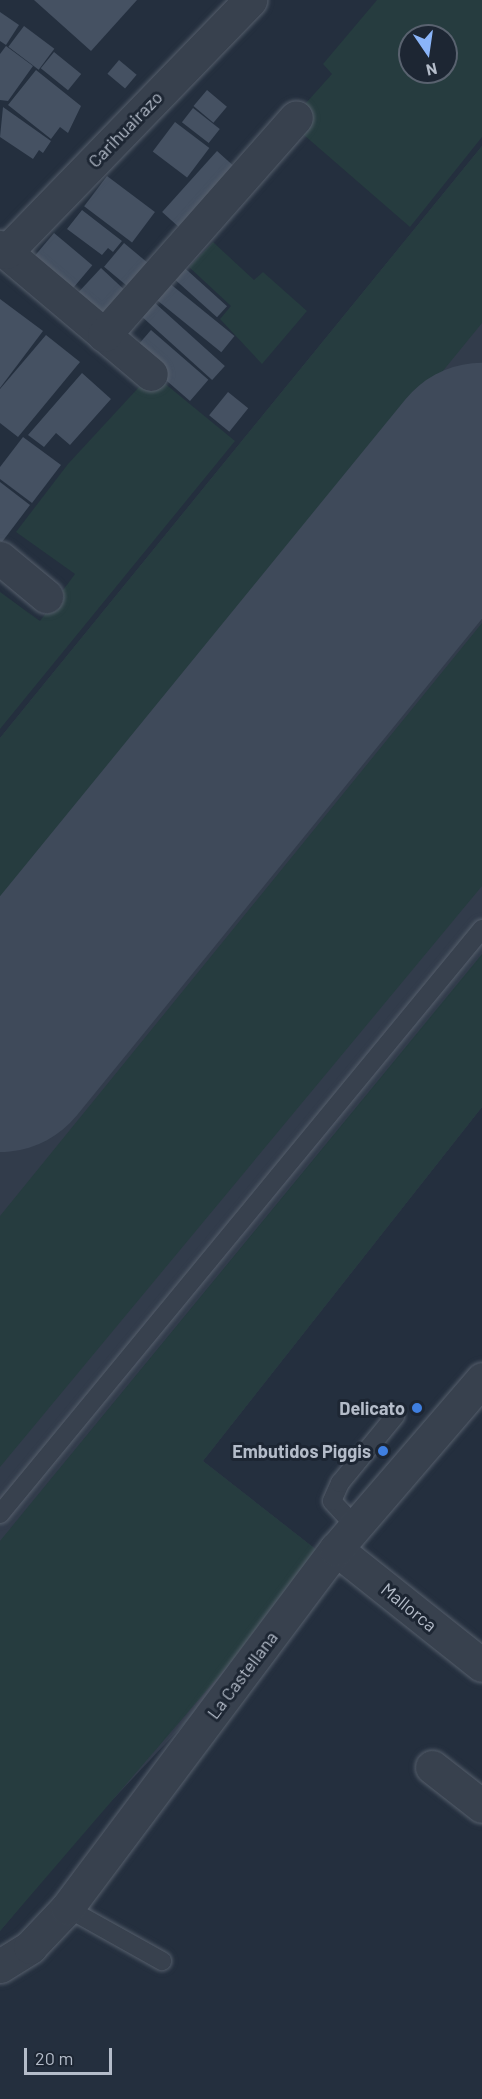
<!DOCTYPE html>
<html>
<head>
<meta charset="utf-8">
<style>
  body { margin:0 }
  #map { position:relative; width:482px; height:2099px; overflow:hidden; background:#242f3e; font-family:Barlow,sans-serif }
  div>[style] { position:absolute }
  .airport>* { inset:0; background:#323c4b }
  .green>* { inset:0; background:#263c3f }
  .runway>* { height:198px; margin:-99px; padding:0 99px; transform-origin:99px; border-radius:99px; background:#3f4a5a }
  .building>* { inset:0; background:#455162; transform-origin:0 0 }
  .roads { filter:drop-shadow(0 0 2px #565f6c) drop-shadow(0 0 2px #565f6c) }
  .service>* { height:18px; margin:-9px; padding:0 9px; transform-origin:9px; border-radius:9px; background:#38414e }
  .minor>* { height:33px; margin:-16.5px; padding:0 16.5px; transform-origin:16.5px; border-radius:16.5px; background:#38414e }
  .dots>* { width:16px; height:16px; translate:-50% -50%; box-sizing:border-box; border:3px solid #1d2633; border-radius:50% }
  span { translate:-50% -50%; white-space:nowrap; text-align:center; line-height:1.15; -webkit-text-stroke:6px #1d2633; paint-order:stroke }
  .street-label { font-size:18px; color:#b4bcc9 }
  .poi-label { font-size:18px; color:#b4bcc9; font-weight:700 }
  .right { translate:-100% -50%; text-align:right }
  .north { position:absolute; left:398px; top:24px; width:60px; height:60px; box-sizing:border-box; background:#1d2633; border:2px solid #59626f; border-radius:50%; rotate:167deg; font-size:16px; font-weight:700; line-height:24px; text-align:center; color:#b4bcc9 }
  .north::after { content:''; display:block; margin:auto; width:21px; height:27px; background:#8ab4f8; clip-path:polygon(50% 0,100% 100%,50% 72%,0 100%) }
  .scale { position:absolute; left:24px; top:2048px; width:88px; height:27px; box-sizing:border-box; border:3px solid #b4bcc9; border-top:0; padding-left:8px; font-size:18px; line-height:21px; white-space:nowrap; color:#b4bcc9; -webkit-text-stroke:4px #1d2633; paint-order:stroke }
</style>
</head>
<body>
<div id="map">
  <div class="airport">
    <div style="clip-path:polygon(482px 146px,482px 1107px,203px 1461px,323px 1555px,229px 1676px,88px 1826px,0 1931px,0 738px)"></div>
  </div>
  <div class="green">
    <div style="clip-path:polygon(evenodd,377px 0,482px 0,482px 137px,410px 227px,289px 122px,332px 74px,323px 64px,377px 0,410px 36px,446px 36px,446px 72px,410px 72px,410px 36px)"></div>
    <div style="clip-path:polygon(482px 146px,482px 323px,0 914px,0 738px)"></div>
    <div style="clip-path:polygon(213px 242px,254px 280px,263px 272px,307px 311px,262px 364px,220px 319px,231px 306px,189px 267px)"></div>
    <div style="clip-path:polygon(152px 373px,235px 441px,0 729px,0 592px,40px 621px,75px 574px,16px 532px,68px 464px)"></div>
    <div style="clip-path:polygon(482px 623px,482px 886px,0 1467px,0 1216px)"></div>
    <div style="clip-path:polygon(482px 954px,482px 1107px,203px 1461px,323px 1555px,0 1931px,0 1541px)"></div>
  </div>
  <div class="runway">
    <div style="left:0;top:1053px;width:763px;rotate:-50.8deg"></div>
  </div>
  <div class="building">
    <div style="clip-path:polygon(34px 0,137px 0,91px 51px)"></div>
    <div style="clip-path:polygon(0 12px,19px 25px,6px 45px,0 41px)"></div>
    <div style="left:24px;top:26px;width:38px;height:26px;rotate:37deg"></div>
    <div style="clip-path:polygon(6px 46px,33px 66px,8px 101px,0 100px,0 54px)"></div>
    <div style="left:54px;top:52px;width:35px;height:21px;rotate:39deg"></div>
    <div style="left:119px;top:60px;width:23px;height:18px;rotate:40deg"></div>
    <div style="clip-path:polygon(36px 70px,81px 106px,68px 133px,60px 127px,51px 139px,8px 105px)"></div>
    <div style="left:207px;top:90px;width:26px;height:21px;rotate:40deg"></div>
    <div style="clip-path:polygon(3px 107px,51px 141px,43px 153px,39px 150px,33px 159px,0 137px)"></div>
    <div style="left:193px;top:108px;width:34px;height:18px;rotate:38deg"></div>
    <div style="left:175px;top:122px;width:43px;height:37px;rotate:37deg"></div>
    <div style="left:217px;top:151px;width:25px;height:82px;rotate:42deg"></div>
    <div style="left:107px;top:176px;width:60px;height:38px;rotate:37deg"></div>
    <div style="clip-path:polygon(82px 210px,122px 241px,113px 252px,108px 248px,102px 255px,67px 229px)"></div>
    <div style="left:54px;top:233px;width:50px;height:37px;rotate:40deg"></div>
    <div style="left:124px;top:243px;width:34px;height:31px;rotate:40deg"></div>
    <div style="left:178px;top:262px;width:66px;height:15px;rotate:42deg"></div>
    <div style="left:101px;top:268px;width:34px;height:43px;rotate:43deg"></div>
    <div style="left:163px;top:278px;width:92px;height:21px;rotate:39deg"></div>
    <div style="clip-path:polygon(0 299px,43px 331px,0 388px)"></div>
    <div style="left:155px;top:303px;width:94px;height:19px;rotate:42deg"></div>
    <div style="left:151px;top:330px;width:76px;height:28px;rotate:41deg"></div>
    <div style="clip-path:polygon(46px 335px,80px 362px,18px 437px,0 423px,0 389px)"></div>
    <div style="clip-path:polygon(82px 373px,111px 399px,70px 445px,56px 433px,44px 447px,28px 435px)"></div>
    <div style="left:228px;top:392px;width:26px;height:30px;rotate:39deg"></div>
    <div style="clip-path:polygon(23px 437px,61px 465px,32px 503px,0 479px,0 467px)"></div>
    <div style="clip-path:polygon(0 482px,30px 505px,2px 542px,0 541px)"></div>
  </div>
  <div class="roads">
    <div class="service">
      <div style="left:0;top:1514px;width:758px;rotate:-50.51deg"></div>
      <div style="left:356px;top:1527px;width:35px;rotate:-133deg"></div>
      <div style="left:332px;top:1501px;width:20px;rotate:-66deg"></div>
      <div style="left:340px;top:1483px;width:87px;rotate:-50.6deg"></div>
      <div style="left:67px;top:1908px;width:109px;rotate:29.2deg"></div>
    </div>
    <div class="minor">
      <div style="left:0;top:247px;width:197px;rotate:40.1deg"></div>
      <div style="left:6px;top:252px;width:351px;rotate:-45.9deg"></div>
      <div style="left:104px;top:335px;width:290px;rotate:-48.6deg"></div>
      <div style="left:0;top:558px;width:60px;rotate:39.6deg"></div>
      <div style="left:336px;top:1549px;width:186px;rotate:38.5deg"></div>
      <div style="left:432px;top:1767px;width:63px;rotate:38deg"></div>
      <div style="left:0;top:1966px;width:36px;rotate:-32deg"></div>
      <div style="left:30px;top:1947px;width:54px;rotate:-46.5deg"></div>
      <div style="left:67px;top:1908px;width:449px;rotate:-53.2deg"></div>
      <div style="left:336px;top:1549px;width:224px;rotate:-49.3deg"></div>
    </div>
  </div>
  <div class="dots">
    <div style="left:417px;top:1408px;background:#3f7fe0"></div>
    <div style="left:383px;top:1451px;background:#3f7fe0"></div>
  </div>
  <div class="street-label">
    <span style="left:125px;top:129px;rotate:-46deg">Carihuairazo</span>
    <span style="left:409px;top:1607px;rotate:39deg">Mallorca</span>
    <span style="left:242px;top:1675px;rotate:-53deg">La Castellana</span>
  </div>
  <div class="poi-label">
    <span class="right" style="left:405px;top:1408px">Delicato</span>
    <span class="right" style="left:371px;top:1451px">Embutidos Piggis</span>
  </div>
  <div class="north">N</div>
  <div class="scale">20 m</div>
</div>
</body>
</html>
